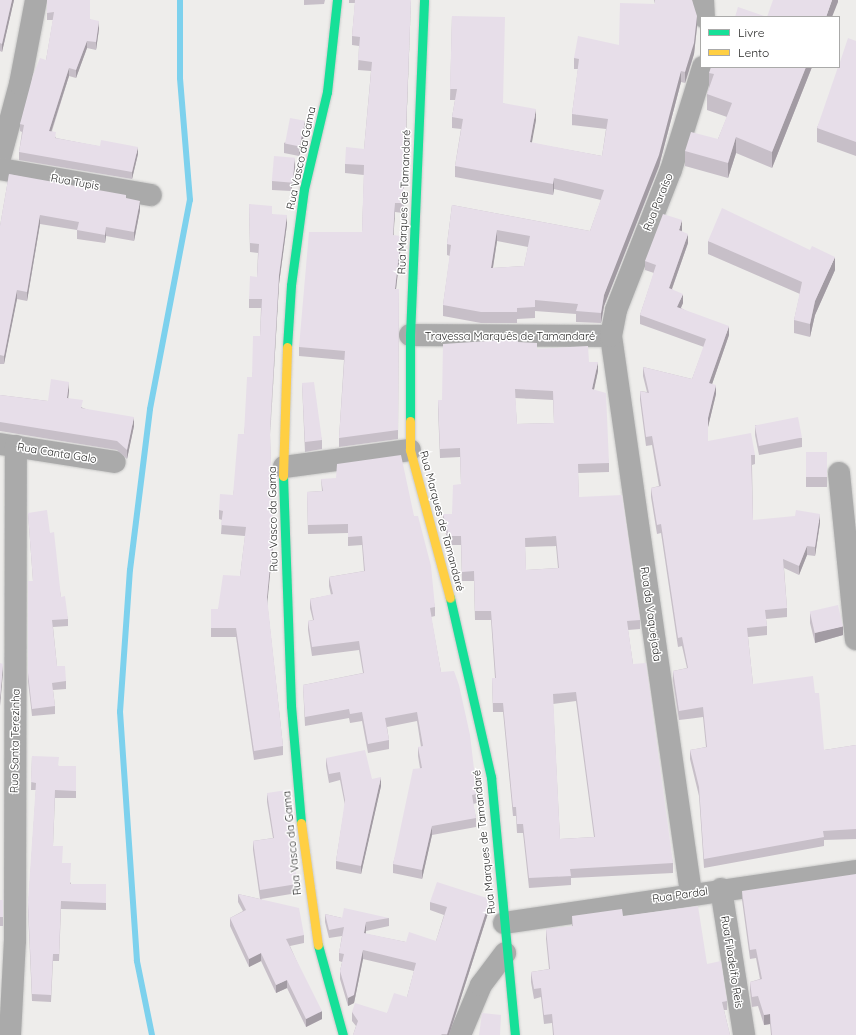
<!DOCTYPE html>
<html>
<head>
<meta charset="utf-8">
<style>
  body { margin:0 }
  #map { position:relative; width:856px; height:1035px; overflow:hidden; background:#eeedeb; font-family:Quicksand,sans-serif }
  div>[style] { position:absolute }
  .stream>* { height:6px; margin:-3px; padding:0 3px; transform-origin:3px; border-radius:3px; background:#7dd1ed }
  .roads { filter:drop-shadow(0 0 1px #cacac9) drop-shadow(0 0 1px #cacac9) }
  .street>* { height:22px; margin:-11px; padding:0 11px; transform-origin:11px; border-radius:11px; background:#aaa }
  .fast>* { height:9px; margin:-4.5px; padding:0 4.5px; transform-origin:4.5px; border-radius:4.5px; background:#16e098 }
  .slow>* { height:9px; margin:-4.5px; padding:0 4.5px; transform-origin:4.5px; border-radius:4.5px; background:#ffcf43 }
  .wall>* { inset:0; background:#c7bfc8; transform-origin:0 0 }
  .shaded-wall>* { inset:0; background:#a29ba3 }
  .building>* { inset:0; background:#e7dee9; transform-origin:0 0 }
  span { translate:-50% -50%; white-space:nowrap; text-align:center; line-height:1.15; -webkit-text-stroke:3px #fff; paint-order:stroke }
  .street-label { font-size:11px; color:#2a2a29 }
  .legend { position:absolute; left:700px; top:16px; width:140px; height:52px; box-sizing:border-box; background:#fff; border:1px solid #aaaaa9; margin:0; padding:5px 7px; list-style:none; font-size:12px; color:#2a2a29 }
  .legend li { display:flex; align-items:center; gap:8px; height:20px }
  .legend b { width:20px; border:1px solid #aaaaa9 }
</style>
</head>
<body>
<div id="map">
  <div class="stream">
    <div style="left:152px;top:1035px;width:76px;rotate:-101.5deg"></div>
    <div style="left:137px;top:961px;width:250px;rotate:-93.9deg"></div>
    <div style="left:120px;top:712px;width:142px;rotate:-86deg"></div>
    <div style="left:130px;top:570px;width:162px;rotate:-82.9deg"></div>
    <div style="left:150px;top:409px;width:213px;rotate:-79.2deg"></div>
    <div style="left:190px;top:200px;width:122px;rotate:-94.7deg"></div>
    <div style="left:180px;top:78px;width:78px;rotate:-90deg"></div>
  </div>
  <div class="roads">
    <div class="street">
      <div style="left:703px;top:0;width:17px;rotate:87deg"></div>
      <div style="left:0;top:158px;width:77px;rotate:-74.9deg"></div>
      <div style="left:20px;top:84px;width:86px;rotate:-79.2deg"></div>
      <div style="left:0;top:169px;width:153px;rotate:9.8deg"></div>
      <div style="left:410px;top:335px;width:201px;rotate:0.3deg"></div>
      <div style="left:0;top:444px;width:116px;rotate:8.9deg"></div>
      <div style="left:284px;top:467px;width:127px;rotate:-7.7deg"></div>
      <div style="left:839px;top:473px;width:167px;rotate:84.2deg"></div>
      <div style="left:721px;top:889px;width:148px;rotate:81deg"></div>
      <div style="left:691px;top:893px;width:563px;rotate:-98.17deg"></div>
      <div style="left:611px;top:336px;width:26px;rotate:-79deg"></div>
      <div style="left:616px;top:310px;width:150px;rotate:-68.6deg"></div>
      <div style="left:671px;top:170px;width:108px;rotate:-72.7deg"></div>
      <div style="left:504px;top:923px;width:356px;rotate:-8.4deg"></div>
      <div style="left:10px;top:1035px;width:94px;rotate:-87deg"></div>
      <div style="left:15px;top:941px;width:495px;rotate:-89.9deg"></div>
      <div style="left:460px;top:1035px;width:54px;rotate:-67.2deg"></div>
      <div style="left:481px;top:985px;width:40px;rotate:-53deg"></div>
    </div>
    <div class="fast">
      <div style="left:287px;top:347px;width:62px;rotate:-86.3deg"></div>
      <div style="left:291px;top:285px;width:97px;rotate:-82.3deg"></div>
      <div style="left:304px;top:189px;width:100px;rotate:-76.7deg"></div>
      <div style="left:327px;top:92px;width:93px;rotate:-83.8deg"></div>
      <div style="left:410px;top:421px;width:86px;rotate:-90deg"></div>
      <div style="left:410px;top:335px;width:335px;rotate:-87.6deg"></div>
      <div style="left:283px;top:476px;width:230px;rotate:88deg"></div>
      <div style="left:291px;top:706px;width:117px;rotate:85.1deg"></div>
      <div style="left:450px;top:598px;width:184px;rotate:77.1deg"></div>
      <div style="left:491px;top:777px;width:259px;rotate:84.7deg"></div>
      <div style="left:318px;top:945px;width:93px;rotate:74.5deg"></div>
    </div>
    <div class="slow">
      <div style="left:410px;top:421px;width:29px;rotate:90deg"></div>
      <div style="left:410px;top:450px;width:153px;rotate:74.9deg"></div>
      <div style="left:283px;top:476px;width:129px;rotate:-88.2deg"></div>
      <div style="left:301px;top:823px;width:123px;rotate:82.1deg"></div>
    </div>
  </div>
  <div class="wall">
    <div style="clip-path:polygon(0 0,14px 0,2px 52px,0 51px)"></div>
    <div style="clip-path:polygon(47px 0,90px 19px,99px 29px,96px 50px,87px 48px,76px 78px,69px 76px,52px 131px,56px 138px,138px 154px,132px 179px,19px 160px,19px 152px,22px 132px,20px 131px,20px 124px,46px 60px,53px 20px,47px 20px)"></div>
    <div style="clip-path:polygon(304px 0,325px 0,324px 4px,304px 5px)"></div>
    <div style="clip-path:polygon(349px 0,411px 0,403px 213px,395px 212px,393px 235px,401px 245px,396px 289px,399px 289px,398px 439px,339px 447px,339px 438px,344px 360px,299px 356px,299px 347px,362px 232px,364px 175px,345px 173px,345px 164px,364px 149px,371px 71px,358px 70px,359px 46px,352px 45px,352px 36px,355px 3px,349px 3px)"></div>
    <div style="clip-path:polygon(evenodd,654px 0,692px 0,697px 27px,694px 54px,685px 83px,681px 82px,659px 166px,604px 306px,601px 323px,576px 322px,576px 314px,535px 311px,535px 318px,517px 319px,517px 323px,481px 323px,443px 316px,443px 305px,450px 256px,447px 255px,447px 244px,452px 205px,590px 231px,601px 200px,554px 189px,553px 195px,455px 177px,455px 166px,461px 129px,452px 128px,452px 117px,455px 100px,450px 100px,452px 16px,503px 103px,536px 120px,531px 143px,602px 156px,606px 129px,572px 125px,572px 114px,578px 69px,574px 69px,574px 58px,619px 45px,655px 4px,654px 0,497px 241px,528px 247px,524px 266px,493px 268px,497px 241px)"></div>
    <div style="clip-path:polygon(856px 41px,856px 156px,817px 142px,817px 128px)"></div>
    <div style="clip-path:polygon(812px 67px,772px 168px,736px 153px,728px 178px,685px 166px,685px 151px,718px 139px,727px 117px,707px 110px,707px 94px,709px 88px,709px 73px)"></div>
    <div style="clip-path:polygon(305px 131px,299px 156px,284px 153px,284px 143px)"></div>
    <div style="clip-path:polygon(295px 167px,291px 191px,272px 190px,272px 181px)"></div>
    <div style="clip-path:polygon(9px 174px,126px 199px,140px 210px,134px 241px,106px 236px,105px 243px,77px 239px,77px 230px,40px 224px,27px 301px,17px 299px,4px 364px,0 364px,0 226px)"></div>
    <div style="clip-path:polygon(249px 204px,272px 214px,287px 224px,279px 284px,270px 435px,273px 544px,267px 601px,283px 746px,283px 755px,254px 760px,236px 637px,211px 637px,211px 628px,218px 609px,240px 576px,245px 536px,221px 534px,222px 520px,219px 519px,219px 510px,233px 495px,244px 434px,252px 377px,260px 336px,261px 308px,249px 308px,249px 299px,257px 277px,258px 253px,250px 252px)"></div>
    <div style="clip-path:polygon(682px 230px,681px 231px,688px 243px,672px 289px,683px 303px,681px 308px,729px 335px,712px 384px,716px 394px,708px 427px,708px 441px,755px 455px,755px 464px,752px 465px,753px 520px,820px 523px,815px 556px,807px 555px,799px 575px,784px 568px,787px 608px,787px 617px,766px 619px,767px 626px,767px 635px,748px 637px,753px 684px,824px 750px,856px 745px,856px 839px,824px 840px,824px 846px,704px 868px,699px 796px,690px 759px,690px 750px,706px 747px,703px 717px,679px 720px,673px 681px,673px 671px,687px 668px,682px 646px,678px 647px,661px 533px,657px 534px,651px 497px,651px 488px,659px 486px,652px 445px,646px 446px,640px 400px,640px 391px,647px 392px,643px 376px,643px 367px,692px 379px,704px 347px,640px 324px,640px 315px,654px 273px,645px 270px,645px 261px)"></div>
    <div style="clip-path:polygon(708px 241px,835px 270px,815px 315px,810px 337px,794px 333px,794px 320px,800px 294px,708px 254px)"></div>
    <div style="clip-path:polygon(evenodd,518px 342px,537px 349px,589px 362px,598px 371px,594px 390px,609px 463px,609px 472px,578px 473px,579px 497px,640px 620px,640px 629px,628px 630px,633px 664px,673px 863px,673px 873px,571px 878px,571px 885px,529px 888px,523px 833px,517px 833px,516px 816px,513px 816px,503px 712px,493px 712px,492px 678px,495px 678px,491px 620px,475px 620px,474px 581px,462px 581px,461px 545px,449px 545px,443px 524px,443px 514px,452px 514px,461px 484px,460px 457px,440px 458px,438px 409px,438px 400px,442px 400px,518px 342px,515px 398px,553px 400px,554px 423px,517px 424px,515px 398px,518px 342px,556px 546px,558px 568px,526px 570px,525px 547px,556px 546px,518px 342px,576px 701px,594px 837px,560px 839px,553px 704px,576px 701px)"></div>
    <div style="clip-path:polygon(302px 383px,322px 440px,322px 449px,305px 452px)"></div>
    <div style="clip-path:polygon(69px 391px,68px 398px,83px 408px,134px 426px,127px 459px,117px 450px,0 431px,0 395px,48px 401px)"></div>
    <div style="clip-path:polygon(755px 425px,802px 438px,802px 447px,759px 455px,755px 435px)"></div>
    <div style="left:806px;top:452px;width:21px;height:35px"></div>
    <div style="clip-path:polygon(321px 479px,414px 516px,435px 607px,435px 616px,431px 617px,441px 672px,477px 794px,477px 803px,473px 804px,476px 818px,476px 827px,432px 835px,422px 879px,393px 873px,393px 864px,420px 768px,418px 756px,418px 747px,421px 747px,417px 721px,387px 727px,389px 740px,389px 749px,368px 753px,362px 721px,350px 723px,349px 718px,305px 726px,303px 685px,363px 673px,359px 650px,312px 656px,308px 630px,308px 621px,313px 620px,310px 608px,310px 599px,331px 595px,329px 586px,329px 577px,364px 571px,362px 545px,348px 546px,348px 533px,308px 534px,307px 492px,322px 491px)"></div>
    <div style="clip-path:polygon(28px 513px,50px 533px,61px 597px,68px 619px,68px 626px,53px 627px,57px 666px,66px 681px,66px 689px,53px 690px,55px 706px,55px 714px,32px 716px,28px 681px,28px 581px,33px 581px)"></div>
    <div style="clip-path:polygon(810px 613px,843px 635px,815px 643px,810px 623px)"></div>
    <div style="clip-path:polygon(32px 756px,59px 766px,76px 766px,76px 798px,55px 798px,53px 846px,62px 863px,71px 884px,106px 884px,106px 910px,61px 909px,59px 961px,53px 961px,51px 1002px,32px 1001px,28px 910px,36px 790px,31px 790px)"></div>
    <div style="clip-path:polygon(326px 758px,372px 779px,381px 786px,361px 874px,336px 869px,336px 861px,345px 805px,340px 780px,329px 783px,326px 766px)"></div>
    <div style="clip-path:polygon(267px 793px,297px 884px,297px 893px,261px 899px,304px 935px,304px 943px,290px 946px,322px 1019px,306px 1027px,287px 988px,276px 993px,261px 961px,249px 967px,230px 926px,230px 918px,243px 911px,238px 902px,238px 894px,260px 899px,253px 850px,253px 841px,273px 838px,267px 802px)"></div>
    <div style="clip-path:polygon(742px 891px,856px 1035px,771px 1035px,770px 1024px,764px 1025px,758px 1006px,752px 1007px,750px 991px,750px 982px,760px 979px,756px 958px,750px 959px,742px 900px)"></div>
    <div style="left:0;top:900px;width:3px;height:26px"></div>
    <div style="clip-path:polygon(430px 902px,490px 907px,449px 1035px,353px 1035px,356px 1026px,352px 1021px,352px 1012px,387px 1013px,407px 997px,414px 971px,363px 959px,354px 1003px,348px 1006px,340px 979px,340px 971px,342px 962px,339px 961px,339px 953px,342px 936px,329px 938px,325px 922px,325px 914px,342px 918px,389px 918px,389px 926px,366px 931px,366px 934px,406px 942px,436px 941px,444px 915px,430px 910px)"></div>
    <div style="clip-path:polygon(572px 916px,623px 916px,707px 964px,727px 1001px,727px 1010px,724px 1010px,730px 1035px,553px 1035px,552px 1023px,544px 1024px,541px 997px,534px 999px,531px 982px,531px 972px,549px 969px,546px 939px,546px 929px,572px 927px)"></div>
  </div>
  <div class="shaded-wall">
    <div style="clip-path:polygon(12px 0,14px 0,2px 52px,2px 44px)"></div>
    <div style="clip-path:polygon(411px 0,403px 213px,403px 203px)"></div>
    <div style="clip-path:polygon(832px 0,838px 0,838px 2px,832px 17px,826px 17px)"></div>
    <div style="clip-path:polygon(697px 16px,697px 27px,694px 54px,685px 83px,685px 72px)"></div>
    <div style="clip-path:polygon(99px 21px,99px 29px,96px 50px,96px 42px)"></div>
    <div style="clip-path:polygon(87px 41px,87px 48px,76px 78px,76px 70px)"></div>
    <div style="clip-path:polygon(806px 67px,812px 67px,772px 168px,772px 152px)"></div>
    <div style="clip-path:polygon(69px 68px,69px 76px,49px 138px,49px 131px)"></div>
    <div style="clip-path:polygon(681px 71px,681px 82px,659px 166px,604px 306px,601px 323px,601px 313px,604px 295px)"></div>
    <div style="clip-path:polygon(536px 109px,536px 120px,530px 153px,530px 142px)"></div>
    <div style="clip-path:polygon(305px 121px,305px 131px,299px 156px,299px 147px)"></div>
    <div style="clip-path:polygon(736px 137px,736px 153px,728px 178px,728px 163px)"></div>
    <div style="clip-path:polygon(138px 147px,138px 154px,132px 179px,132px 172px)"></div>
    <div style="clip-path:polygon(295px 158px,295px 167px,291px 191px,291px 182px)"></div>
    <div style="clip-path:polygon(554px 178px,554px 189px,553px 195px,553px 184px)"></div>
    <div style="clip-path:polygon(140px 201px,140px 210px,134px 241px,134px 232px)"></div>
    <div style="clip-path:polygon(395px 203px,395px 212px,393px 244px,393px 235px)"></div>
    <div style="clip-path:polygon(40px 215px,40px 224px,27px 301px,27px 292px)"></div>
    <div style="clip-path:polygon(287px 215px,287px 224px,279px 284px,270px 438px,279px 275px)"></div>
    <div style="clip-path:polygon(682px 220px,682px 230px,679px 239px,679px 230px)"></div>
    <div style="clip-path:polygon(106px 227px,106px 236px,105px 243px,105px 235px)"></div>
    <div style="clip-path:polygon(497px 230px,497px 241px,491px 279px,491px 268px)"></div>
    <div style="clip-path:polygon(688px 234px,688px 243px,669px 297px,669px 288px)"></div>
    <div style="clip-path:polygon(401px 236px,401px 245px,395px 298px,395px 289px)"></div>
    <div style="clip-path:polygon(835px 257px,835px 270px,815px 315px,810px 337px,810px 324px,815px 301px)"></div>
    <div style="clip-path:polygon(17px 290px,17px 299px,4px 364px,4px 356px)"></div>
    <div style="clip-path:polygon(683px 294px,683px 303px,677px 316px,677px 307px)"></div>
    <div style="clip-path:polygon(729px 326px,729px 335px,709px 393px,709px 383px)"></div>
    <div style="clip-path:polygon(598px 362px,598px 371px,592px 398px,592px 389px)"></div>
    <div style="clip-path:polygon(69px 382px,69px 391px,67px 407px,67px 398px)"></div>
    <div style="clip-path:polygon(716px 385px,716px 394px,708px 427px,708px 418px)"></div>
    <div style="clip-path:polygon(134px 417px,134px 426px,127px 459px,127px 450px)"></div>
    <div style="clip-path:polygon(820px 514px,820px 523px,815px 556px,815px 547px)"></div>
    <div style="clip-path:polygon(273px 535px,273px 544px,267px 606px,267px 597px)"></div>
    <div style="clip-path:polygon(807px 546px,807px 555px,799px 575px,799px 566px)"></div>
    <div style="clip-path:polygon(843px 626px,843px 635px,815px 643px,815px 633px)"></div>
    <div style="clip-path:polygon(3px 664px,3px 672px,0 706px,0 698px)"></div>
    <div style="clip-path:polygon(381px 777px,381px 786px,361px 874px,361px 866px)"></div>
    <div style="clip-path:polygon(432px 826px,432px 835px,422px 879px,422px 870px)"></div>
    <div style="clip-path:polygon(490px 899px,490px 907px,449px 1035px,447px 1035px)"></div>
    <div style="clip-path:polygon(366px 922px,366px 931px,364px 942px,364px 933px)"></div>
    <div style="clip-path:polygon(363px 950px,363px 959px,354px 1003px,348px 1006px,348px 998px)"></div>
    <div style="clip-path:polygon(261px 953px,261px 961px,249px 967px,249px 959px)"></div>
    <div style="clip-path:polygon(287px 980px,287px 988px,276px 993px,276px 985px)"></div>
    <div style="clip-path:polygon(322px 1011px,322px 1019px,306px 1027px,306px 1019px)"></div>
    <div style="clip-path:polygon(770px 1014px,770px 1024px,764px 1025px,764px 1015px)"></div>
  </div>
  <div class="building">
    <div style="clip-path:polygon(0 0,12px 0,2px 44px,0 43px)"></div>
    <div style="clip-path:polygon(47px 0,90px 0,90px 19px,99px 21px,96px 42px,87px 41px,76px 70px,69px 68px,49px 131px,56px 132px,55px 138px,100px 146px,101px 140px,138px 147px,132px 172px,19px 152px,24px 125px,20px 124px,33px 75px,40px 58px,46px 60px,54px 12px,47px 13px)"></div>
    <div style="clip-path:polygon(355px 0,411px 0,403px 203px,395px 203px,393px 235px,401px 236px,395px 289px,399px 289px,398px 430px,339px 438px,345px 351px,299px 347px,309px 232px,362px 232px,364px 165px,345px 164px,346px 147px,364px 149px,372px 62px,358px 60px,360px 37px,352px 36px)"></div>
    <div style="clip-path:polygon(evenodd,655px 0,692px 0,697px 16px,694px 43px,685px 72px,681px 71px,659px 155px,604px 295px,601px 313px,576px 311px,578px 304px,535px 300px,535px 307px,517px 308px,517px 312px,481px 312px,443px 305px,451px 245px,447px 244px,452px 205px,590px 231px,604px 190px,554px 178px,553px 184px,455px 166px,463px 119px,452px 117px,457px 89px,450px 89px,452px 16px,505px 17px,503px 103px,536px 109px,530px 142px,602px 156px,608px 119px,572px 114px,579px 59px,574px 58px,578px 36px,619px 45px,620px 3px,655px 4px,655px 0,497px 230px,530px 236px,524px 266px,491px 268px,497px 230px)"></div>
    <div style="clip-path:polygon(773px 0,832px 0,826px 17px,767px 17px)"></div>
    <div style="clip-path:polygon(738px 7px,767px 17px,735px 17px)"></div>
    <div style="clip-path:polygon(848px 38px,856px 41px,856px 142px,817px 128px,838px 67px,839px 67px,839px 65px)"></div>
    <div style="clip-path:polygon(711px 67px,806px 67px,772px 152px,736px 137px,728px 163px,685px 151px,691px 132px,718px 139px,732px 103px,707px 94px,714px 74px,709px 73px)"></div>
    <div style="left:290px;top:118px;width:15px;height:26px;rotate:11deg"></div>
    <div style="left:274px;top:156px;width:21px;height:25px;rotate:5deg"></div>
    <div style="clip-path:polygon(9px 174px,126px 195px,126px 198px,140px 201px,134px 232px,106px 227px,105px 235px,77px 230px,79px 222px,40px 215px,27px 292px,17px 290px,4px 356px,0 355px,0 226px)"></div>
    <div style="clip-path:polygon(249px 204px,272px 206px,272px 214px,287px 215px,279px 275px,270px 429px,273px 535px,267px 597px,283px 746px,254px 751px,236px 628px,211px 628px,211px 609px,218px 609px,223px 575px,240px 576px,246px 527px,221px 525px,223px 511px,219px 510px,220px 494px,233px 495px,238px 434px,244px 434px,247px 377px,252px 377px,253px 336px,260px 336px,262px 299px,249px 299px,250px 276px,257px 277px,259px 244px,250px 243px)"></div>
    <div style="clip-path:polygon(722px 208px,810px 250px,812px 246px,835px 257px,815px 301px,810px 324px,794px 320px,802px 282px,708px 241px)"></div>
    <div style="clip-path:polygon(663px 214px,682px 220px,679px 230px,688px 234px,669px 288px,683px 294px,677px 307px,729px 326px,709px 383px,716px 385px,708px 418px,708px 441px,751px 433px,755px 455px,751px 455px,753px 520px,795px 516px,796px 510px,820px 514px,815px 547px,807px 546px,799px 566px,783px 559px,787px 608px,765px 610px,767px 626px,747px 628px,753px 684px,813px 676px,815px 693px,819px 693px,824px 750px,856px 745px,856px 829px,823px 831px,824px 837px,704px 859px,699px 787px,690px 750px,707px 747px,703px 707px,679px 711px,673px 671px,688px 668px,682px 637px,678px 638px,661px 524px,657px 525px,651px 488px,661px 486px,652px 436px,646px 437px,640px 391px,649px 393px,643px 367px,692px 379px,706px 339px,640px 315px,656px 265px,645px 261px)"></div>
    <div style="clip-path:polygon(evenodd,518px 339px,518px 342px,537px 343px,537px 349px,588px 346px,589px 362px,598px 362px,592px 389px,606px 393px,609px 463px,578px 464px,579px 497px,622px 495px,640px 620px,627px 621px,633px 664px,646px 663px,673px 863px,570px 869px,571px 876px,529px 878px,523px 824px,517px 824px,516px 807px,513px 807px,503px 703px,493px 703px,492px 678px,496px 678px,491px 611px,475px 611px,474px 571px,462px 572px,461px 536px,449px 536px,443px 514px,452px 514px,453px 485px,461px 484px,460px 448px,440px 449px,438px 400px,442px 400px,443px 344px,518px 339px,515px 389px,553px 391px,554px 423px,517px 424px,515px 389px,518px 339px,556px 536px,559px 568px,526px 570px,525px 538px,556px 536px,518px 339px,576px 692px,595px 837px,560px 839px,553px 694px,576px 692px)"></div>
    <div style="clip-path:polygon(51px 379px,69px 382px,67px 398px,83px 400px,81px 408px,134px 417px,127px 450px,117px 441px,0 422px,0 395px,48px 401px)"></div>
    <div style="clip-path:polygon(314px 382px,322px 440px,305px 442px,302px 383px)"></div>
    <div style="left:798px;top:417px;width:21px;height:44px;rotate:79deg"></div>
    <div style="left:806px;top:452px;width:21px;height:25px"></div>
    <div style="clip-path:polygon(401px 455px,414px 516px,418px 516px,431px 566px,435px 607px,430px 608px,441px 672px,454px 671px,459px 685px,470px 735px,477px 794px,472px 795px,476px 818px,432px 826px,422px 870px,393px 864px,413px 769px,422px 768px,418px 747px,423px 746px,417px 712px,385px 718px,389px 740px,368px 744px,362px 712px,350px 714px,349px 709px,305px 717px,303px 685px,364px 673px,359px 641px,312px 647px,308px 621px,314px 620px,310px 599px,333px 594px,329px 577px,365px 571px,362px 536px,348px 537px,348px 524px,308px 525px,307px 492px,323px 491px,321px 479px,336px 478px,337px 464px)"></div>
    <div style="clip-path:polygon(47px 510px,50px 533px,54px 532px,61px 597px,65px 596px,68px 619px,52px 620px,57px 666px,65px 666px,66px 681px,52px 683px,55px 706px,32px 709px,28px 673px,28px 581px,33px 581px,28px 513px)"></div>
    <div style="left:838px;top:605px;width:22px;height:29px;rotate:77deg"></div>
    <div style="clip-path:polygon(0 663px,3px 664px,0 698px)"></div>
    <div style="clip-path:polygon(365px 750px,372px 779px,381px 777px,361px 866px,336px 861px,345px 800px,340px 772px,329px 774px,326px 758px)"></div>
    <div style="clip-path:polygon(32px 756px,59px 757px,58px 766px,76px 766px,76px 791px,55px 790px,53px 846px,63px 846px,62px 863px,71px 863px,70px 884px,106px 884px,106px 903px,61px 901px,59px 954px,53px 954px,51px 995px,32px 994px,28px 902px,36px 783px,31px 782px)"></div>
    <div style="clip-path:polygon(287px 790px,297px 884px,260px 890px,253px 841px,274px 838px,267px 793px)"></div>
    <div style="clip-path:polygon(856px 874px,856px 1035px,772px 1035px,770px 1014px,764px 1015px,758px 996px,752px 997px,750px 982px,762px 979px,756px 949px,750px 950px,742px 891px)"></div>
    <div style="clip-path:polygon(437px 882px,490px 899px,447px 1034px,442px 1034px,441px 1035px,353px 1035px,358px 1021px,352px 1012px,355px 1003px,387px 1013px,394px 993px,407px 997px,416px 963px,363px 950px,354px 995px,348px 998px,340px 971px,344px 954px,339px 953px,344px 927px,329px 930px,325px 914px,342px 918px,344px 908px,389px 918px,366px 922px,364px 933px,406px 942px,409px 932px,436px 941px,447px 907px,430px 902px)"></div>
    <div style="clip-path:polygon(238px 894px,299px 908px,304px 935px,286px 939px,322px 1011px,306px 1019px,287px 980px,276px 985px,261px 953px,249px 959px,230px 918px,246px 910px)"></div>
    <div style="left:0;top:900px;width:3px;height:17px"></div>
    <div style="clip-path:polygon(698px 906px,707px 964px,721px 961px,727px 1001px,722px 1002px,730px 1035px,554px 1035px,552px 1014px,544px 1015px,541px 988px,534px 989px,531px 972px,550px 969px,546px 929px,573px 926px,572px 916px,622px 909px,623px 916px)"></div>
    <div style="clip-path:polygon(482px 1013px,501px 1015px,500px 1035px,479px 1035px)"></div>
  </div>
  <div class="street-label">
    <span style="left:301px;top:158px;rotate:-78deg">Rua Vasco da Gama</span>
    <span style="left:75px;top:182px;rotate:10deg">Rua Tupis</span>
    <span style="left:404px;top:202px;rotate:-88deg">Rua Marques de Tamandaré</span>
    <span style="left:658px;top:202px;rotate:-68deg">Rua Paraíso</span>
    <span style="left:510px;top:336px">Travessa Marquês de Tamandaré</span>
    <span style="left:57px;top:453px;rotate:9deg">Rua Canta Galo</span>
    <span style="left:273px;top:519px;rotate:-91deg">Rua Vasco da Gama</span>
    <span style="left:442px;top:521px;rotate:75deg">Rua Marques de Tamandaré</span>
    <span style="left:651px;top:614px;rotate:82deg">Rua da Vaquejada</span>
    <span style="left:15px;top:741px;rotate:-89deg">Rua Santa Terezinha</span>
    <span style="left:484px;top:842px;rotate:-96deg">Rua Marques de Tamandaré</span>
    <span style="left:292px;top:843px;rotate:-96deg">Rua Vasco da Gama</span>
    <span style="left:680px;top:895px;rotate:-8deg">Rua Pardal</span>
    <span style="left:732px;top:962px;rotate:81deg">Rua Filadelfio Reis</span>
  </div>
  <ul class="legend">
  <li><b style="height:5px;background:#16e098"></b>Livre</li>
  <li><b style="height:5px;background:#ffcf43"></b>Lento</li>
  </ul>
</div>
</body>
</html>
